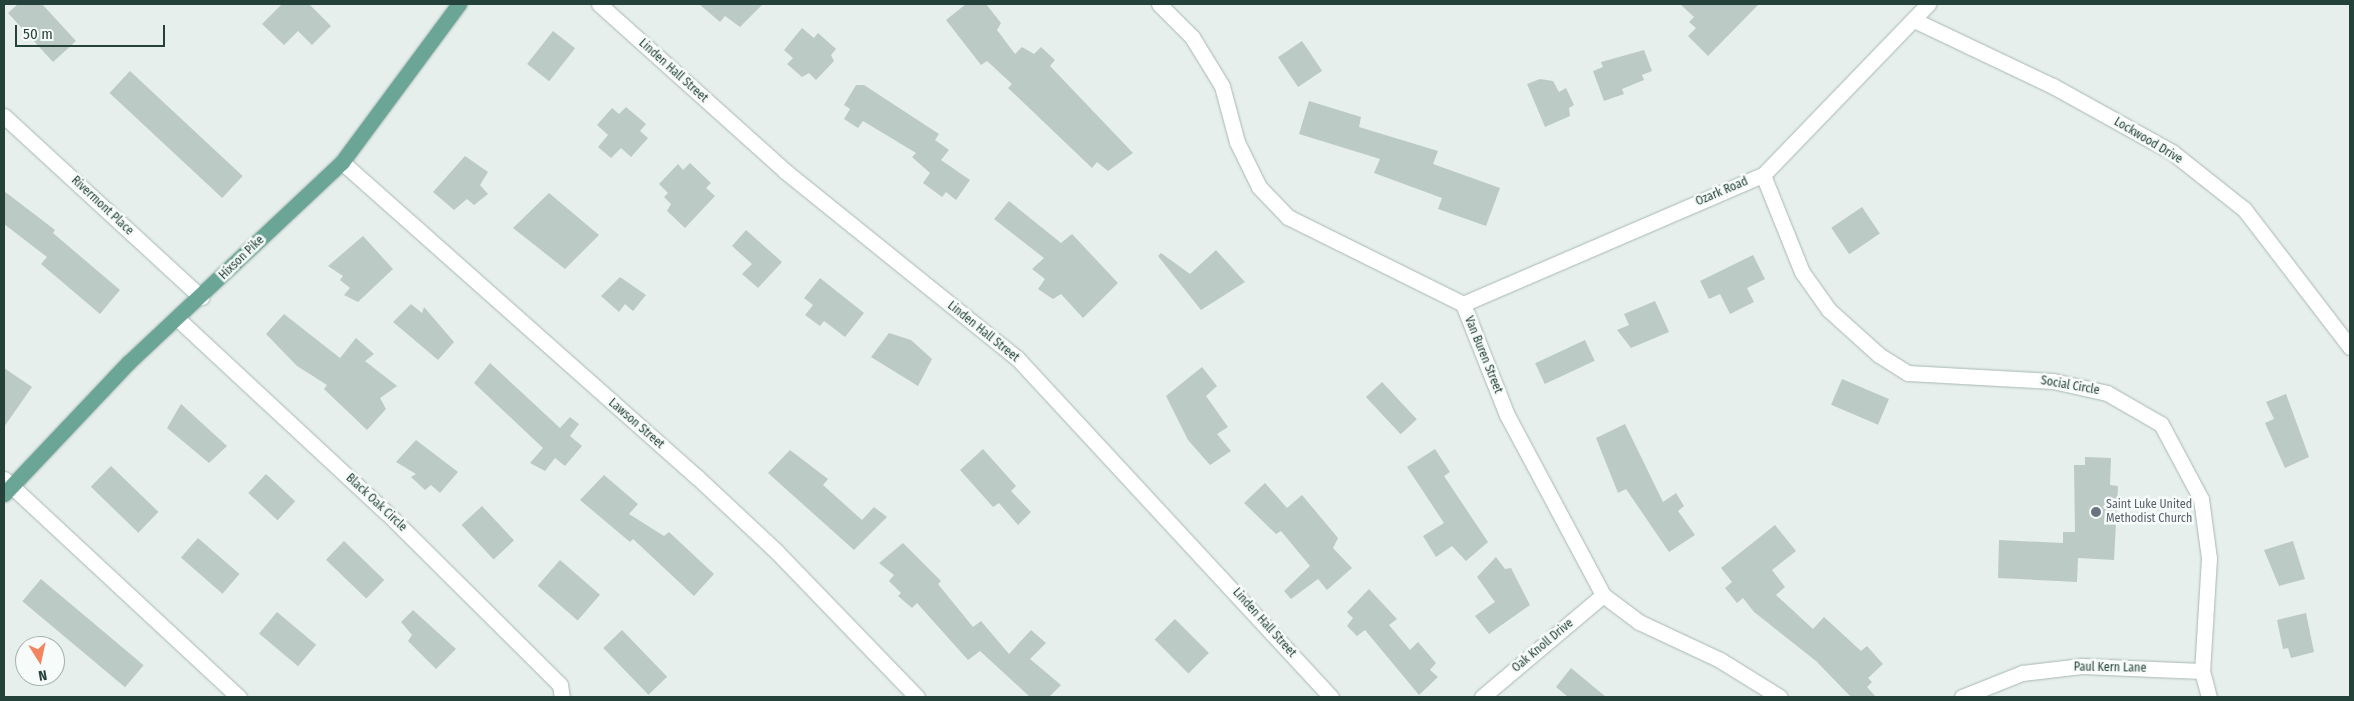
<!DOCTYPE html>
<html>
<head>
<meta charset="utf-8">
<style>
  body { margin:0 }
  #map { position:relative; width:2354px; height:701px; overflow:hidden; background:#e6efeb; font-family:"Fira Sans Condensed",sans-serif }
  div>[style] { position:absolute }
  .building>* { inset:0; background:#bbcac4; transform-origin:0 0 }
  .roads { filter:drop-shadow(0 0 1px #a8b8b2) drop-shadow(0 0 1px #a8b8b2) }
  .minor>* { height:15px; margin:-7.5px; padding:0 7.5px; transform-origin:7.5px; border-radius:7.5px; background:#fff }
  .primary>* { height:15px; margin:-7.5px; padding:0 7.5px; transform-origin:7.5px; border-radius:7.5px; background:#6aa596 }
  .dots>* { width:14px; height:14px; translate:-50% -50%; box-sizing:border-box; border:2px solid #f7fbf9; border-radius:50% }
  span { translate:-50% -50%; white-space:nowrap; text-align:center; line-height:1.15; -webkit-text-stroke:5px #f7fbf9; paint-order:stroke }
  .street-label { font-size:12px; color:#24423a }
  .worship-label { font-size:12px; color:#5b616d }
  .left { translate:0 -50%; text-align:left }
  .frame { position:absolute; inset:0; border:5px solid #24423a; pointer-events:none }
  .north { position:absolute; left:15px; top:636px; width:50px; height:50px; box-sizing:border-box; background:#f7fbf9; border:1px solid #a3b1ad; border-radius:50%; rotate:170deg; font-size:14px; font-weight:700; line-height:20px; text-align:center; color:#24423a }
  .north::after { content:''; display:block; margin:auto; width:18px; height:22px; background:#f4845f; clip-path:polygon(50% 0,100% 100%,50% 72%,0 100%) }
  .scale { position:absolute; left:15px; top:25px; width:150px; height:22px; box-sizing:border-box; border:2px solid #24423a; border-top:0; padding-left:6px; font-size:15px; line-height:18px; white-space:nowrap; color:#24423a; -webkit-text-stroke:4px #f7fbf9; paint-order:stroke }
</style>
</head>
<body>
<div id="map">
  <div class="building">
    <div style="clip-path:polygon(18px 4px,42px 4px,76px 41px,53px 62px,8px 13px)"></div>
    <div style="clip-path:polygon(282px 4px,309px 4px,331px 26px,312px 45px,298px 31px,284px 45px,262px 24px)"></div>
    <div style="clip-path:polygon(699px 4px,763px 4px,740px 27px,725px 16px,720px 22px)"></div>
    <div style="clip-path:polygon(966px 4px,986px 4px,1001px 23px,997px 30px,1015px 54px,1022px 47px,1034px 54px,1041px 47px,1055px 60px,1050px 66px,1133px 153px,1108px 171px,1097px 162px,1092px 168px,1008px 88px,1012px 84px,987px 61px,981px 65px,946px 20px)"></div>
    <div style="clip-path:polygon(1680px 4px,1759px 4px,1708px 56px,1688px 36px,1696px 28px,1689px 22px,1694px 17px)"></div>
    <div style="clip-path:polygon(802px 28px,814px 38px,818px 33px,836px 49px,831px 55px,834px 61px,816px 80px,809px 73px,802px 77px,787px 64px,793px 58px,784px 50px)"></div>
    <div style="left:553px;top:31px;width:28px;height:42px;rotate:38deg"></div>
    <div style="left:1302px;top:41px;width:36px;height:29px;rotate:56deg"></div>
    <div style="clip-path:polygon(1644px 50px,1652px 71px,1642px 75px,1644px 80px,1622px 89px,1624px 94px,1604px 101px,1593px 71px,1603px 67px,1601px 62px)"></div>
    <div style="left:130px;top:71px;width:154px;height:30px;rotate:43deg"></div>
    <div style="clip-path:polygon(1540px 79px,1553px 81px,1559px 92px,1566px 88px,1574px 105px,1569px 108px,1570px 116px,1545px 127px,1527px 84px)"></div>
    <div style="clip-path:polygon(856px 85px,864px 85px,939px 134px,935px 140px,949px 150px,941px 160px,970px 180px,956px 200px,946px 192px,942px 197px,923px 183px,930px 173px,912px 157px,916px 153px,863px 121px,858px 128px,844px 119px,850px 109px,844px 105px)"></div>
    <div style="clip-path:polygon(1309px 101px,1361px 117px,1359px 127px,1438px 151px,1433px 164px,1500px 188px,1486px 226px,1438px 209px,1442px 198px,1374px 173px,1380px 159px,1299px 134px)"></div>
    <div style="clip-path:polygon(626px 107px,646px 124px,640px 131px,648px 138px,631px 157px,621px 148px,611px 158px,598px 147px,608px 135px,597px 125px,612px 108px,619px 114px)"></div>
    <div style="clip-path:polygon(465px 156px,488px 172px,480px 185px,488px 194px,474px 205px,467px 199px,454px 210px,433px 192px)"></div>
    <div style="clip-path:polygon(690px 163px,711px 183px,706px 188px,715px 196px,685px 228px,667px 211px,671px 204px,664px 197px,668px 193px,659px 184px,678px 164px,683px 170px)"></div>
    <div style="clip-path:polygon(4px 191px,55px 230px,53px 233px,120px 290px,100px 314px,41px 264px,47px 257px,4px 224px)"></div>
    <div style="clip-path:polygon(549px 193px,599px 235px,565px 269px,513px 228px)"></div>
    <div style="clip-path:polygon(1009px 201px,1061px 243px,1072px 234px,1118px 283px,1083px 318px,1061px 294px,1053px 299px,1038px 289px,1045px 279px,1032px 269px,1044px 258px,994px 219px)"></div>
    <div style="left:1862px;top:207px;width:32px;height:37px;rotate:56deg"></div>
    <div style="clip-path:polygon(746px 230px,782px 262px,758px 288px,742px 274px,752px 264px,732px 246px)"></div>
    <div style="clip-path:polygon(363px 236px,393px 269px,358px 302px,344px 295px,350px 288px,340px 280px,343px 276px,328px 266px)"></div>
    <div style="clip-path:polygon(1216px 250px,1245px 282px,1201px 310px,1158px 256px,1161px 253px,1190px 274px)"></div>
    <div style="clip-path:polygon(1753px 255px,1765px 279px,1747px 288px,1754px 302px,1730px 314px,1720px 294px,1709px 299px,1700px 281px)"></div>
    <div style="clip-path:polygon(620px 277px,646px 295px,633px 311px,625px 304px,619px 312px,601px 296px)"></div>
    <div style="clip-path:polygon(820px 278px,864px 313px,845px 337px,824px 321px,820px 326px,805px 315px,813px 305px,804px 298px)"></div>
    <div style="clip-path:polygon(1655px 301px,1669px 332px,1631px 348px,1617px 330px,1629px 325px,1624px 314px)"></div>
    <div style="clip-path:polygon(411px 304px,422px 313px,424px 307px,454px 342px,438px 360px,393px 322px)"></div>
    <div style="clip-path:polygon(284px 314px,340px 358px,356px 338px,374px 354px,365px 361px,397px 386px,380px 398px,386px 409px,367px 430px,324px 389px,327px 385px,297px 366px,266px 334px)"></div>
    <div style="clip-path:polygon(889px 333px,911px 340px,932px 359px,918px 386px,871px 357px)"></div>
    <div style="left:1585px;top:340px;width:23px;height:55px;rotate:65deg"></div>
    <div style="clip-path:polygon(490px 363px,560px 428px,570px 417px,579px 424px,570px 436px,582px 446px,565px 466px,555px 458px,545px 471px,530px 463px,543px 448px,474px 383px)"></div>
    <div style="clip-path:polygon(1202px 367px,1217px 386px,1206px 396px,1228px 427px,1217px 434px,1231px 451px,1210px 465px,1188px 440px,1166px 396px)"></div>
    <div style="clip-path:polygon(4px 368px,32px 387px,4px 427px)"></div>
    <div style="left:1842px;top:379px;width:51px;height:28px;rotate:23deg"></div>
    <div style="left:1382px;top:382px;width:51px;height:22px;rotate:47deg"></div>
    <div style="clip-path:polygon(2286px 394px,2309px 457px,2285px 468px,2265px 423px,2274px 419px,2266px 402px)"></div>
    <div style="clip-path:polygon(181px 404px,227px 446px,209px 463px,167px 428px)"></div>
    <div style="clip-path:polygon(1625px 424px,1663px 502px,1676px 493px,1684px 506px,1678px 511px,1695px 535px,1669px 552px,1626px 489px,1618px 493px,1596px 438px)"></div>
    <div style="clip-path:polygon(416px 440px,458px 472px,440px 493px,431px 485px,425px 490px,411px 477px,416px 474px,396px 462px)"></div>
    <div style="clip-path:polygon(983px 449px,1016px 486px,1011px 491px,1031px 512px,1018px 525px,999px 503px,993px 507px,960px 470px)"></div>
    <div style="clip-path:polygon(1435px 449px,1450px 472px,1444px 476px,1488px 542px,1466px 561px,1452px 546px,1436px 557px,1423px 536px,1444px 523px,1407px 467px)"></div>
    <div style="clip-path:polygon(790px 450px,828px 479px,823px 485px,862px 520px,874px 507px,887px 517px,854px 550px,768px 473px)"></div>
    <div style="clip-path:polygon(2085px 457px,2111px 458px,2110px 485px,2118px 486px,2114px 560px,2078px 558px,2077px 582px,1998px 578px,1999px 540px,2063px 543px,2063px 532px,2075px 532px,2074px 465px,2085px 465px)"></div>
    <div style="left:111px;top:466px;width:66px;height:29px;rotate:44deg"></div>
    <div style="left:266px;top:474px;width:40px;height:26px;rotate:43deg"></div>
    <div style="clip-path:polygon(604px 475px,638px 504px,629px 514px,664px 536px,669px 532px,714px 574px,694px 596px,633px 539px,630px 542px,580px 500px)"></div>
    <div style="clip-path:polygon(1265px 483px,1287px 508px,1302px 495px,1338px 538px,1333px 548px,1352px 568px,1327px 590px,1318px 579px,1291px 599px,1284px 591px,1310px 566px,1281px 531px,1276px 534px,1244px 503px)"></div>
    <div style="left:482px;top:506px;width:47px;height:28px;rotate:47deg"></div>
    <div style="clip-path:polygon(1775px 525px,1796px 551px,1772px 570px,1785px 587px,1776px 595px,1813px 629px,1824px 617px,1861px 651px,1867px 646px,1883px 664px,1868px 678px,1872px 682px,1867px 687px,1876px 697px,1851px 697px,1816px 661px,1754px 612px,1743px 598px,1737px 603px,1725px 588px,1732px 582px,1721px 568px)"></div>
    <div style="left:198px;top:538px;width:55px;height:26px;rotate:41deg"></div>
    <div style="left:344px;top:541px;width:56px;height:26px;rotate:44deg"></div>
    <div style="clip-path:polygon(2293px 541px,2305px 579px,2279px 586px,2264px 550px)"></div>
    <div style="clip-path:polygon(903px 543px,941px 581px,938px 584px,973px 627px,981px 621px,1009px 654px,1031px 630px,1046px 643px,1030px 659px,1061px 685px,1049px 697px,1030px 697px,980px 651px,968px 660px,917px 603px,912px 608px,898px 596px,901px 593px,889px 581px,894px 575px,879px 563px)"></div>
    <div style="clip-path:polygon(1496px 557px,1505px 569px,1511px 568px,1530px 605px,1489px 634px,1475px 616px,1495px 602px,1477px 577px)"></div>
    <div style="left:560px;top:560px;width:53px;height:34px;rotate:41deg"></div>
    <div style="left:41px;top:579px;width:134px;height:29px;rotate:40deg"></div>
    <div style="clip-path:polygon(1369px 589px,1397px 619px,1389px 625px,1410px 650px,1418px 642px,1436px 663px,1430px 670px,1438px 677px,1419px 695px,1365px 630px,1357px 636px,1347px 626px,1353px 618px,1347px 612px)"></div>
    <div style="clip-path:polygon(413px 610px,456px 649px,436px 669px,408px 641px,412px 635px,401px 622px)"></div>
    <div style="left:277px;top:612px;width:51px;height:28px;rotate:40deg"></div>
    <div style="clip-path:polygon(2306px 613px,2314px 652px,2291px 658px,2288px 648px,2283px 649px,2277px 620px)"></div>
    <div style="left:1175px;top:619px;width:48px;height:29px;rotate:45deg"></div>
    <div style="left:622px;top:630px;width:65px;height:26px;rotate:46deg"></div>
    <div style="clip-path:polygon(1571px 668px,1606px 697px,1568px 697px,1556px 687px)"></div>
  </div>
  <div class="roads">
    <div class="minor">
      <div style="left:599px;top:4px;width:250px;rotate:41.9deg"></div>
      <div style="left:785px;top:171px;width:298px;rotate:38.9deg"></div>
      <div style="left:1017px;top:358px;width:462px;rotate:47.2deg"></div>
      <div style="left:1159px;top:4px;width:47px;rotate:45deg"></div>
      <div style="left:1192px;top:37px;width:57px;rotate:58.5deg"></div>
      <div style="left:1222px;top:86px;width:58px;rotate:75deg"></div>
      <div style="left:1237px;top:142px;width:50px;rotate:63.9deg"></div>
      <div style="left:1259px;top:187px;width:42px;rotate:46deg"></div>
      <div style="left:1288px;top:217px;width:195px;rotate:26.4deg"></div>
      <div style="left:1463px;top:304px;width:119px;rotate:68.4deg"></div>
      <div style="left:1507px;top:415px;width:204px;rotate:61.9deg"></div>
      <div style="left:1603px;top:595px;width:45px;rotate:36.9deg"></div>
      <div style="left:1639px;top:622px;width:89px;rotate:25.1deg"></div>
      <div style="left:1720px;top:660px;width:70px;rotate:31.7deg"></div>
      <div style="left:1916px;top:21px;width:152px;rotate:25.4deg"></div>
      <div style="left:2053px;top:86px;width:136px;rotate:29deg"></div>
      <div style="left:2172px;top:152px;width:92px;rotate:38.4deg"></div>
      <div style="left:2244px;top:209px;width:174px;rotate:52.5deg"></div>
      <div style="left:4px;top:116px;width:268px;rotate:42.6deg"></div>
      <div style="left:342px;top:162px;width:475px;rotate:41.6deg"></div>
      <div style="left:697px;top:477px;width:108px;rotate:43.1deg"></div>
      <div style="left:776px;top:551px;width:203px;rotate:46deg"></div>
      <div style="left:1763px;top:175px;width:105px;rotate:68.1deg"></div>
      <div style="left:1802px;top:272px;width:47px;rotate:54.6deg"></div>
      <div style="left:1829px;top:310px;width:67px;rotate:42deg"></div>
      <div style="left:1879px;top:355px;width:34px;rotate:32deg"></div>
      <div style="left:1908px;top:373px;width:145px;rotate:3.2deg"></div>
      <div style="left:2053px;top:381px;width:55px;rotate:12.5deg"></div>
      <div style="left:2107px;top:393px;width:62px;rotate:29.9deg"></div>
      <div style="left:2161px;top:424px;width:85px;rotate:61.9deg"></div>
      <div style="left:2201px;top:499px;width:60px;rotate:82.3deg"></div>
      <div style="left:2209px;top:558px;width:113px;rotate:93.5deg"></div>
      <div style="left:2202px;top:671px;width:27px;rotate:75deg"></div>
      <div style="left:1463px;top:304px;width:327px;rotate:-23.3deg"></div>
      <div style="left:1763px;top:175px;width:238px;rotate:-46deg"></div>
      <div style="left:178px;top:319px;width:284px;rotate:42.9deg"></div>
      <div style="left:386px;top:512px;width:245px;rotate:44.8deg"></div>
      <div style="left:560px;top:685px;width:12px;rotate:81deg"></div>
      <div style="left:4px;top:479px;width:321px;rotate:42.9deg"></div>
      <div style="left:1482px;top:697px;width:158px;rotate:-40.1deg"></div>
      <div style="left:1962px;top:697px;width:65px;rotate:-21.8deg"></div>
      <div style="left:2022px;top:673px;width:60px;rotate:-6.7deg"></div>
      <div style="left:2082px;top:666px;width:120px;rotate:2.4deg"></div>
    </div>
    <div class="primary">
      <div style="left:4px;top:494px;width:182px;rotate:-46.6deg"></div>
      <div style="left:129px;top:362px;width:292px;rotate:-43.2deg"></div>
      <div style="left:342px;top:162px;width:197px;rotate:-53.5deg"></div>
    </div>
  </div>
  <div class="dots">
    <div style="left:2096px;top:512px;background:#6b7280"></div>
  </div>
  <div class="street-label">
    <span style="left:673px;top:71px;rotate:42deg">Linden Hall Street</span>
    <span style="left:2148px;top:141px;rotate:31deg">Lockwood Drive</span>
    <span style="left:1722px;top:192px;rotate:-23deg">Ozark Road</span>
    <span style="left:102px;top:206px;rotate:43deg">Rivermont Place</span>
    <span style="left:242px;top:258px;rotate:-44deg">Hixson Pike</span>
    <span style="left:983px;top:332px;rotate:39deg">Linden Hall Street</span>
    <span style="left:1483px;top:355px;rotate:68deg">Van Buren Street</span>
    <span style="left:2070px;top:386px;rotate:10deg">Social Circle</span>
    <span style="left:636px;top:424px;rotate:41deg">Lawson Street</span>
    <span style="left:376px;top:503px;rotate:43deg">Black Oak Circle</span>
    <span style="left:1264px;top:623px;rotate:48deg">Linden Hall Street</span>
    <span style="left:1543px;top:646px;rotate:-40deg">Oak Knoll Drive</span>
    <span style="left:2110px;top:668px;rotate:1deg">Paul Kern Lane</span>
  </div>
  <div class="worship-label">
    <span class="left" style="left:2106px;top:512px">Saint Luke United<br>Methodist Church</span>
  </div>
  <div class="frame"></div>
  <div class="north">N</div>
  <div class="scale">50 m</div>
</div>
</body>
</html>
